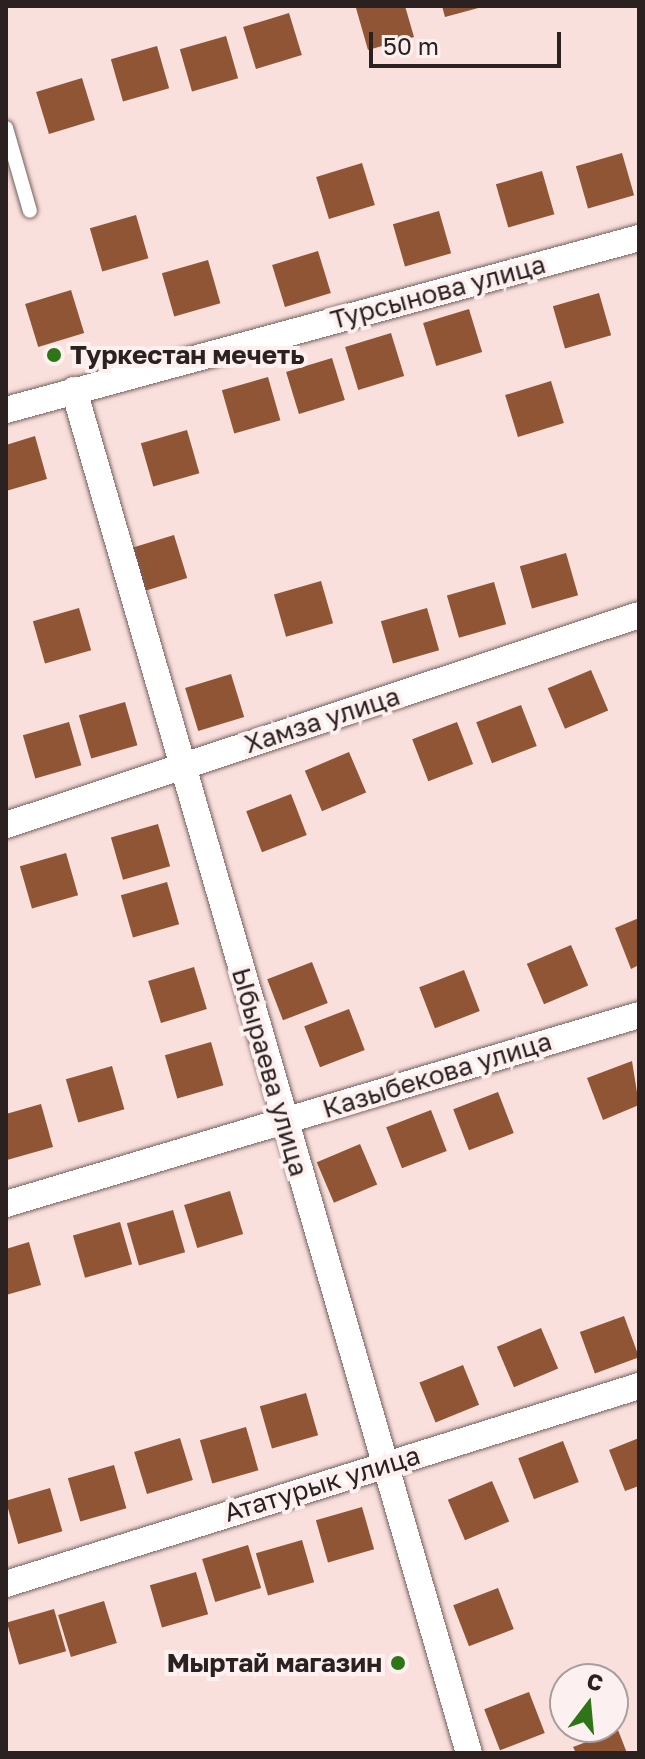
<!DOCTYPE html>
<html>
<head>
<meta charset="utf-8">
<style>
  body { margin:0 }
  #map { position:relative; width:645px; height:1759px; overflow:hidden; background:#fae0dd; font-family:"Golos Text",sans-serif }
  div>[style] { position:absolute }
  .building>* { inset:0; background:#8f5534; transform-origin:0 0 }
  .roads { filter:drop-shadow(0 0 2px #755f5d) drop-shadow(0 0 2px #755f5d) }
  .lane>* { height:14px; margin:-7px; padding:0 7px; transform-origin:7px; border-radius:7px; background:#fff }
  .street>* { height:26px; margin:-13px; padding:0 13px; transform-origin:13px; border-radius:13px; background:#fff }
  .dots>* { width:22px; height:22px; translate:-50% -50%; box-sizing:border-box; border:4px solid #fcf1f0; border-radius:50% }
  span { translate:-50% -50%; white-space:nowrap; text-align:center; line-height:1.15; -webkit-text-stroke:8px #fcf1f0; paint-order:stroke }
  .street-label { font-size:26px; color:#2a2120 }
  .poi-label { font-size:26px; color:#2a2120; font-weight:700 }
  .left { translate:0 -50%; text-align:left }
  .right { translate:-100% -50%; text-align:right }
  .frame { position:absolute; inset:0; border:8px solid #2a2120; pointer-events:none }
  .north { position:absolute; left:549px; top:1663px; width:80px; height:80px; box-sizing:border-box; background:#fcf1f0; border:2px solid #a89e9d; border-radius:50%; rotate:16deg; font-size:22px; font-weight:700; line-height:32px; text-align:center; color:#2a2120 }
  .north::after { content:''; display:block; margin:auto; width:28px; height:36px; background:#2d7517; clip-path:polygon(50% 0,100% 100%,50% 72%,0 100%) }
  .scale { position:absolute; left:369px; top:32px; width:192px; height:36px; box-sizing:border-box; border:4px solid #2a2120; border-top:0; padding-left:10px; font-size:24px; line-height:28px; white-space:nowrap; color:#2a2120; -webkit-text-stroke:6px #fcf1f0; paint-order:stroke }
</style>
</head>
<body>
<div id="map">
  <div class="building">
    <div style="clip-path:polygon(405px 6px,414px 37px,368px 50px,356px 8px)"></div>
    <div style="clip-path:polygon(442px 6px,482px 6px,482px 7px,445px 17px)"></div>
    <div style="left:289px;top:13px;width:44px;height:48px;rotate:73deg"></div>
    <div style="left:226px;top:36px;width:44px;height:48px;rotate:74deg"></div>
    <div style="left:157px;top:46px;width:44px;height:48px;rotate:74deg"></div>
    <div style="left:82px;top:78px;width:44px;height:48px;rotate:73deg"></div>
    <div style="left:622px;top:153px;width:44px;height:48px;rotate:74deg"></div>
    <div style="left:362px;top:163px;width:44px;height:48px;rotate:73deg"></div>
    <div style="left:542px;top:171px;width:45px;height:48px;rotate:74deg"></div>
    <div style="left:439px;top:211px;width:44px;height:48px;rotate:74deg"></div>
    <div style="left:136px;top:215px;width:45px;height:48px;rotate:74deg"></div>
    <div style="left:318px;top:251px;width:44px;height:48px;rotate:73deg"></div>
    <div style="left:208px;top:260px;width:45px;height:48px;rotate:74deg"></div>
    <div style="left:71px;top:290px;width:45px;height:48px;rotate:73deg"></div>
    <div style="left:599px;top:293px;width:44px;height:48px;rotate:74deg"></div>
    <div style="left:469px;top:309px;width:45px;height:48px;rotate:73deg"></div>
    <div style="left:391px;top:333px;width:45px;height:48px;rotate:73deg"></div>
    <div style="left:332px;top:358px;width:44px;height:48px;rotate:73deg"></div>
    <div style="left:268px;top:377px;width:45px;height:48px;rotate:74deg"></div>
    <div style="left:551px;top:381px;width:44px;height:48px;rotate:73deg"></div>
    <div style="left:187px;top:430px;width:45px;height:48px;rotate:74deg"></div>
    <div style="clip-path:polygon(35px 436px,47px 479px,6px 491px,6px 445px)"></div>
    <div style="left:174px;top:535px;width:45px;height:48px;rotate:73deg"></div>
    <div style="left:566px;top:553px;width:44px;height:48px;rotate:74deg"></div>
    <div style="left:321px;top:581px;width:44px;height:49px;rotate:74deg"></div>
    <div style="left:494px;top:582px;width:44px;height:49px;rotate:74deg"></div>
    <div style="left:79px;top:608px;width:44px;height:48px;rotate:74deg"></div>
    <div style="left:427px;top:608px;width:44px;height:48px;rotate:74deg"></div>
    <div style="left:591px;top:670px;width:44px;height:47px;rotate:67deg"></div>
    <div style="left:231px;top:674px;width:45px;height:48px;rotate:73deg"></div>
    <div style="left:125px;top:702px;width:45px;height:48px;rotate:74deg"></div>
    <div style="left:521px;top:705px;width:44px;height:48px;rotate:69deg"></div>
    <div style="left:69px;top:722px;width:45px;height:48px;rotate:74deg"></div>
    <div style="left:457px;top:722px;width:45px;height:48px;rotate:69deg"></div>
    <div style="left:349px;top:752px;width:44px;height:48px;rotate:67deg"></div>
    <div style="left:291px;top:794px;width:44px;height:48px;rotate:69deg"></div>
    <div style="left:158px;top:824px;width:44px;height:49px;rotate:74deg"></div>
    <div style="left:66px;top:853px;width:44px;height:48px;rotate:74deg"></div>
    <div style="left:167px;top:882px;width:44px;height:48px;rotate:74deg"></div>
    <div style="clip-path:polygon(639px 918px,639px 965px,631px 969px,615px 928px)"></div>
    <div style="left:571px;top:945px;width:44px;height:48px;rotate:67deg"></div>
    <div style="left:312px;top:962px;width:44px;height:48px;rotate:69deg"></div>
    <div style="left:194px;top:967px;width:44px;height:48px;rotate:73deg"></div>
    <div style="left:464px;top:970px;width:44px;height:48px;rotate:69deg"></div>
    <div style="left:349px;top:1009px;width:44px;height:48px;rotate:69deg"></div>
    <div style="left:211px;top:1042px;width:45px;height:48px;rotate:74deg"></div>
    <div style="clip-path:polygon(632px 1061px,639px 1105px,603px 1120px,587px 1078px)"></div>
    <div style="left:112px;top:1066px;width:45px;height:48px;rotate:74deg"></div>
    <div style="left:498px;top:1092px;width:44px;height:48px;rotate:69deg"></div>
    <div style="clip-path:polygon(41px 1104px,53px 1147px,7px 1160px,6px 1114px)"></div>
    <div style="left:431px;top:1110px;width:44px;height:48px;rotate:69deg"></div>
    <div style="left:360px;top:1144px;width:44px;height:47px;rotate:67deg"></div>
    <div style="left:230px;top:1191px;width:45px;height:48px;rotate:73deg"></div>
    <div style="left:173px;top:1210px;width:44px;height:48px;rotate:74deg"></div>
    <div style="left:120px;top:1222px;width:44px;height:49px;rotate:74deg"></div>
    <div style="clip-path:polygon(29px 1242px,41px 1285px,6px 1295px,6px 1249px)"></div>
    <div style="left:624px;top:1316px;width:44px;height:47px;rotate:70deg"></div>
    <div style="left:541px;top:1328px;width:44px;height:48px;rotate:67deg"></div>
    <div style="left:463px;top:1365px;width:43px;height:47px;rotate:68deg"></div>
    <div style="left:306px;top:1393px;width:44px;height:48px;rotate:74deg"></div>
    <div style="left:246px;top:1427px;width:45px;height:48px;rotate:74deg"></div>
    <div style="left:180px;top:1438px;width:44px;height:48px;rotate:73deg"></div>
    <div style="clip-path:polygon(639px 1438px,639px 1486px,625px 1491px,609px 1450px)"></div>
    <div style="left:563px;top:1441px;width:44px;height:48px;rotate:69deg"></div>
    <div style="left:114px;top:1465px;width:45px;height:48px;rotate:74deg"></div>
    <div style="left:492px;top:1481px;width:44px;height:48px;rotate:67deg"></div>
    <div style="left:50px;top:1488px;width:45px;height:46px;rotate:74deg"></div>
    <div style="left:362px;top:1507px;width:44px;height:48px;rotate:74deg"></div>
    <div style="left:302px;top:1540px;width:44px;height:48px;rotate:74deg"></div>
    <div style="left:248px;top:1545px;width:45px;height:48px;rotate:73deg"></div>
    <div style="left:196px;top:1572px;width:44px;height:48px;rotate:74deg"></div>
    <div style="left:498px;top:1588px;width:44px;height:48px;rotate:69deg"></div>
    <div style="left:104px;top:1601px;width:44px;height:48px;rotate:73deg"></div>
    <div style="left:54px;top:1609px;width:44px;height:49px;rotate:74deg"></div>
    <div style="left:529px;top:1692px;width:44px;height:48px;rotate:69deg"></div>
    <div style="clip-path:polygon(618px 1730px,627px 1753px,576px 1753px,573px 1747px)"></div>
  </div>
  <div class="roads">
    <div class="lane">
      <div style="left:6px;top:128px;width:86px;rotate:73.9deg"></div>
    </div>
    <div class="street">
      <div style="left:74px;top:390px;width:1419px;rotate:73.84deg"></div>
      <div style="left:6px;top:410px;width:656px;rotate:-15.2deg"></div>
      <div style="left:6px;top:825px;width:667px;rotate:-18.35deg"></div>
      <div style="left:6px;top:1204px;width:661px;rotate:-16.62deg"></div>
      <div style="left:6px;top:1584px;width:663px;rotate:-17.37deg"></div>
    </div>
  </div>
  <div class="dots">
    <div style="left:54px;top:355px;background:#2d7517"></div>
    <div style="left:398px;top:1663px;background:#2d7517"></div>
  </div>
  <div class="street-label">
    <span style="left:438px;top:292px;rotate:-15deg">Турсынова улица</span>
    <span style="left:322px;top:720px;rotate:-18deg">Хамза улица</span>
    <span style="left:270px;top:1072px;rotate:74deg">Ыбыраева улица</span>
    <span style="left:437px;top:1075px;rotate:-17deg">Казыбекова улица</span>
    <span style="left:322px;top:1484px;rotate:-17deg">Ататурык улица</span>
  </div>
  <div class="poi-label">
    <span class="left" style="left:70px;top:355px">Туркестан мечеть</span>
    <span class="right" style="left:382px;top:1663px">Мыртай магазин</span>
  </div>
  <div class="frame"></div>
  <div class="north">С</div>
  <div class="scale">50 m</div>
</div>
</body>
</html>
